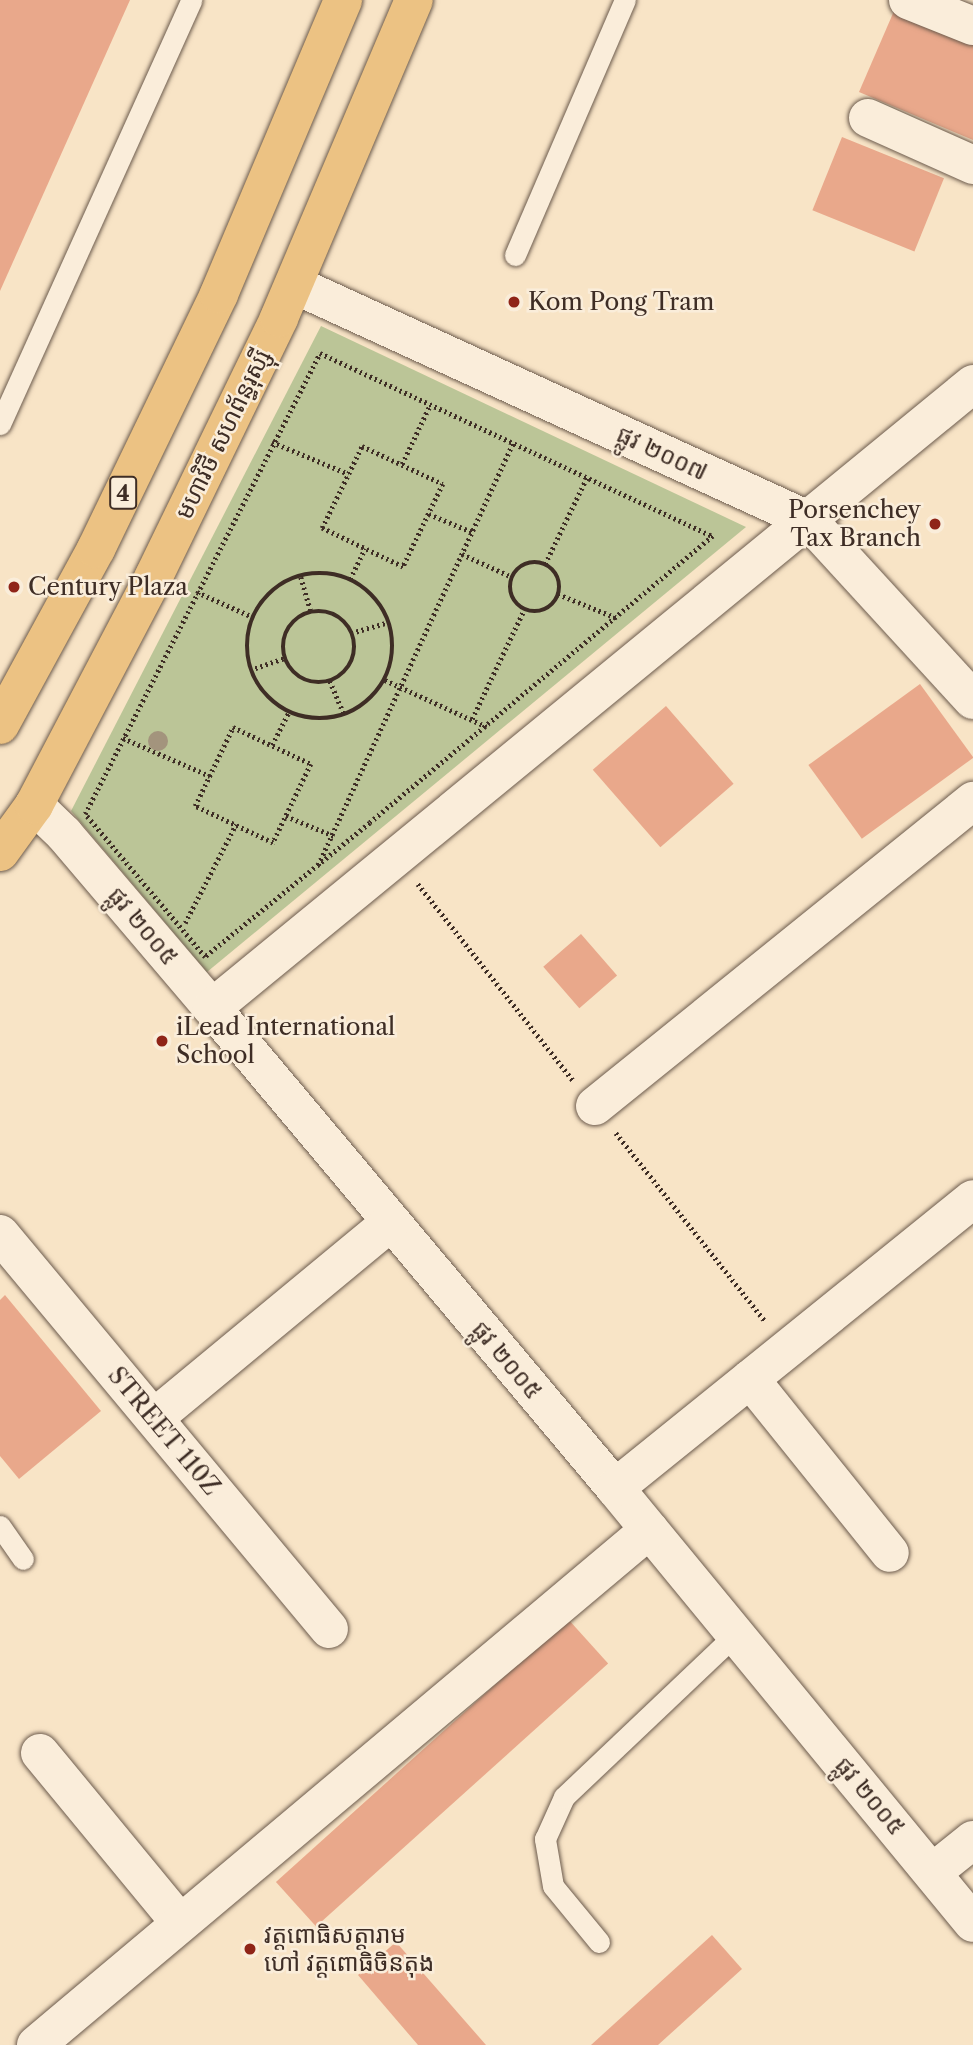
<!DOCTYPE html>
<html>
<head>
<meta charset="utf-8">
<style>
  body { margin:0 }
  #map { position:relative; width:973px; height:2045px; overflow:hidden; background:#f8e4c6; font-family:"Libre Caslon Text","Noto Sans Khmer",serif }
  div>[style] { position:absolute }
  .green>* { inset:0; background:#bbc597 }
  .building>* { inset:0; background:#e9a88b; transform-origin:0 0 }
  .path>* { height:4.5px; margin-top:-2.25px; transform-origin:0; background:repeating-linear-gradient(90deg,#3e2d25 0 2px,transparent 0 5.5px) }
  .path>.ring { margin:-2.25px; padding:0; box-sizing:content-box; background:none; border:4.5px solid #3e2d25; border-radius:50% }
  .roads { filter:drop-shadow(0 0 2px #6c5b4d) drop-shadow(0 0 2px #6c5b4d) }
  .lane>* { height:21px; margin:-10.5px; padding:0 10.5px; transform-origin:10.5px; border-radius:10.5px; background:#faedda }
  .street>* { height:38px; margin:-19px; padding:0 19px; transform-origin:19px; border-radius:19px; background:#faedda }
  .highway>* { height:38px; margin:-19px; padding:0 19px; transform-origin:19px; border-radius:19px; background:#ecc283 }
  .trees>* { width:20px; height:20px; margin:-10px; border-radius:50%; background:#a3947d }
  .dots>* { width:19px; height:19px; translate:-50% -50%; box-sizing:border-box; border:4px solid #faedda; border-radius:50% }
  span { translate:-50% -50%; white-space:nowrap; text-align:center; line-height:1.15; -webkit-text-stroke:5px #faedda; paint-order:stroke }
  .shield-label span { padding:2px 5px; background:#faedda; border:2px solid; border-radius:5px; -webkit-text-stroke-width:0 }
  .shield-label { font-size:23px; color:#3e2d25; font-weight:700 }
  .poi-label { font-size:24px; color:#3e2d25 }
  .left { translate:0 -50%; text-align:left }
  .right { translate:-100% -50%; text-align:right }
  .street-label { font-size:24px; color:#3e2d25 }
</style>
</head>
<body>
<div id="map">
  <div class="green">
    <div style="clip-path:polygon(321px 326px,746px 527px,207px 972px,71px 811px)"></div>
  </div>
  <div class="building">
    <div style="clip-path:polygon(0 0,130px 0,0 291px)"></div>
    <div style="clip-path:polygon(894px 11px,973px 45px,973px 140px,859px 92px)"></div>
    <div style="left:842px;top:137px;width:110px;height:79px;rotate:22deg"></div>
    <div style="left:920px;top:684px;width:91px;height:138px;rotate:54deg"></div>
    <div style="left:666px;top:706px;width:103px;height:97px;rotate:49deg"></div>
    <div style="left:581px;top:934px;width:55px;height:50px;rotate:49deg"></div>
    <div style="clip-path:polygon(5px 1295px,101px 1411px,19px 1479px,0 1456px,0 1300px)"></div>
    <div style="left:568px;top:1619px;width:60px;height:393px;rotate:48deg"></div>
    <div style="clip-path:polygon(712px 1935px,742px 1969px,658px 2045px,591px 2045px)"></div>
    <div style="clip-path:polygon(396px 1942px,486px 2045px,418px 2045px,358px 1975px)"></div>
  </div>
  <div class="path">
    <div style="left:320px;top:353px;width:434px;rotate:25deg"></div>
    <div style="left:713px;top:536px;width:447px;rotate:140.1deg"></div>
    <div style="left:370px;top:823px;width:213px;rotate:140.9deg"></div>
    <div style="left:205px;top:957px;width:187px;rotate:-130deg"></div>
    <div style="left:85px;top:814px;width:517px;rotate:-62.99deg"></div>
    <div style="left:272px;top:442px;width:83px;rotate:22.6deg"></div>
    <div style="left:362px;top:446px;width:89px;rotate:25.1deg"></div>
    <div style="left:443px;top:484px;width:92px;rotate:115.7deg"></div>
    <div style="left:403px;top:567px;width:90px;rotate:-154.3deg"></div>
    <div style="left:322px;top:528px;width:91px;rotate:-64deg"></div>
    <div style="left:402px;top:464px;width:65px;rotate:-64.6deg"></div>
    <div style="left:429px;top:514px;width:47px;rotate:22.7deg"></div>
    <div style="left:462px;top:554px;width:55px;rotate:24.7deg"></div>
    <div class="ring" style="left:510px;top:562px;width:45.5px;height:45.5px"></div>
    <div style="left:545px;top:564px;width:97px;rotate:-64.2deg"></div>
    <div class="ring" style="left:247px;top:573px;width:141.5px;height:141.5px"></div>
    <div style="left:301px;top:577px;width:37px;rotate:74deg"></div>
    <div style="left:350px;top:579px;width:34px;rotate:-64deg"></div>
    <div style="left:197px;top:592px;width:61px;rotate:24.1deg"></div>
    <div style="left:558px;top:594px;width:64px;rotate:22.1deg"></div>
    <div class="ring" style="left:283px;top:611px;width:67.5px;height:67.5px"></div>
    <div style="left:351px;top:633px;width:40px;rotate:-16deg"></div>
    <div style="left:250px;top:670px;width:37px;rotate:-19deg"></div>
    <div style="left:385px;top:680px;width:112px;rotate:24.7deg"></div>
    <div style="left:330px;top:681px;width:36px;rotate:67deg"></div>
    <div style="left:472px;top:719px;width:121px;rotate:-64.5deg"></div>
    <div style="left:233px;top:727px;width:86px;rotate:25.4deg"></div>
    <div style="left:311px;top:764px;width:88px;rotate:115.7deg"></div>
    <div style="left:273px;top:843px;width:86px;rotate:-154.6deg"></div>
    <div style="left:195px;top:806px;width:88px;rotate:-64.3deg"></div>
    <div style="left:123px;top:738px;width:95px;rotate:23.6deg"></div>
    <div style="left:272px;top:745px;width:36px;rotate:-63deg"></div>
    <div style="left:286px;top:816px;width:52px;rotate:22.6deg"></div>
    <div style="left:318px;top:865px;width:465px;rotate:-65.2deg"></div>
    <div style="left:418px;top:884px;width:250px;rotate:51.7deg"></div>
    <div style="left:185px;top:923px;width:111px;rotate:-62.7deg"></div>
    <div style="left:616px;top:1133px;width:240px;rotate:51.6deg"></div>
  </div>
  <div class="roads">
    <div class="lane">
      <div style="left:515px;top:255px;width:278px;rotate:-66.7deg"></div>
      <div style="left:0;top:424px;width:465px;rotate:-65.7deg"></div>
      <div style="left:0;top:1526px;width:40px;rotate:55.1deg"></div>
      <div style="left:599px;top:1942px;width:72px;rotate:-129.4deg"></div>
      <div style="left:553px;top:1886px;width:48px;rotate:-99.7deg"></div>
      <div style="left:545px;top:1839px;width:46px;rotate:-65.7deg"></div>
      <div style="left:564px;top:1797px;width:237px;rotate:-43.5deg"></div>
    </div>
    <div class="street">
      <div style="left:908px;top:0;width:70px;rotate:21.8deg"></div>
      <div style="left:868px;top:118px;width:115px;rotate:24.1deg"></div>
      <div style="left:295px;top:285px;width:564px;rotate:24.61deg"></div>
      <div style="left:808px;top:520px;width:244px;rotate:47.5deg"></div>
      <div style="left:34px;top:805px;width:42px;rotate:44deg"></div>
      <div style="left:64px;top:834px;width:228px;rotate:49.6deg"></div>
      <div style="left:212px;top:1008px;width:627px;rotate:49.98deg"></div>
      <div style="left:615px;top:1488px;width:563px;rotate:50.55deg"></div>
      <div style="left:212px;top:1008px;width:984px;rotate:-39.35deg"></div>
      <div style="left:595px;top:1106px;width:486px;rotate:-38.9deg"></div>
      <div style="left:0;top:1234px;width:514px;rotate:50.21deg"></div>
      <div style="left:750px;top:1379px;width:223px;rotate:51.2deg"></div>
      <div style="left:154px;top:1418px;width:308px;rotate:-39.6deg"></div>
      <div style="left:615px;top:1488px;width:460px;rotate:-38.9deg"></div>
      <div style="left:40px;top:1753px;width:220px;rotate:50.5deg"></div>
      <div style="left:933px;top:1872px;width:51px;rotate:-38.7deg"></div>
      <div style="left:36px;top:2045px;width:801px;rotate:-40.03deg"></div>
    </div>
    <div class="highway">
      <div style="left:0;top:725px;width:200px;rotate:-61.4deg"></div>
      <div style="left:96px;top:549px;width:283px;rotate:-64.2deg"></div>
      <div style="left:219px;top:294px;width:319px;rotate:-67.1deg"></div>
      <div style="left:0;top:852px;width:58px;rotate:-54.1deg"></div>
      <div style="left:34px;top:805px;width:259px;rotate:-62.3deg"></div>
      <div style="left:154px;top:576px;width:287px;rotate:-64.1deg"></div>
      <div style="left:279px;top:318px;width:345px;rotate:-67deg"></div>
    </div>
  </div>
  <div class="trees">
    <div style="left:158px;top:741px"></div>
  </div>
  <div class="dots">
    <div style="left:514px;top:302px;background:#8f2418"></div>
    <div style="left:935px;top:524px;background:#8f2418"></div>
    <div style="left:14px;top:587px;background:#8f2418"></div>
    <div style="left:162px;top:1041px;background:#8f2418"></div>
    <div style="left:250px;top:1949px;background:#8f2418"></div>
  </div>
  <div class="shield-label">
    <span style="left:123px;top:493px">4</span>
  </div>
  <div class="poi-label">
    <span class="left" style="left:528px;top:302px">Kom Pong Tram</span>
    <span class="right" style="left:921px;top:524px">Porsenchey<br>Tax Branch</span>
    <span class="left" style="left:28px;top:587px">Century Plaza</span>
    <span class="left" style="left:176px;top:1041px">iLead International<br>School</span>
    <span class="left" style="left:264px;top:1949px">វត្តពោធិសត្តារាម<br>ហៅ វត្តពោធិចិនតុង</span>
  </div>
  <div class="street-label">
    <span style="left:223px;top:434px;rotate:-64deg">មហាវិថី សហព័ន្ធរុស្ស៊ី</span>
    <span style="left:662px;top:453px;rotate:25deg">ផ្លូវ ២០០៧</span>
    <span style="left:143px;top:926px;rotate:50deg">ផ្លូវ ២០០៥</span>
    <span style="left:507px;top:1360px;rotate:50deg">ផ្លូវ ២០០៥</span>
    <span style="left:164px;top:1431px;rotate:50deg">STREET 110Z</span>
    <span style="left:870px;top:1796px;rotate:50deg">ផ្លូវ ២០០៥</span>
  </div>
</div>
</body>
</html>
